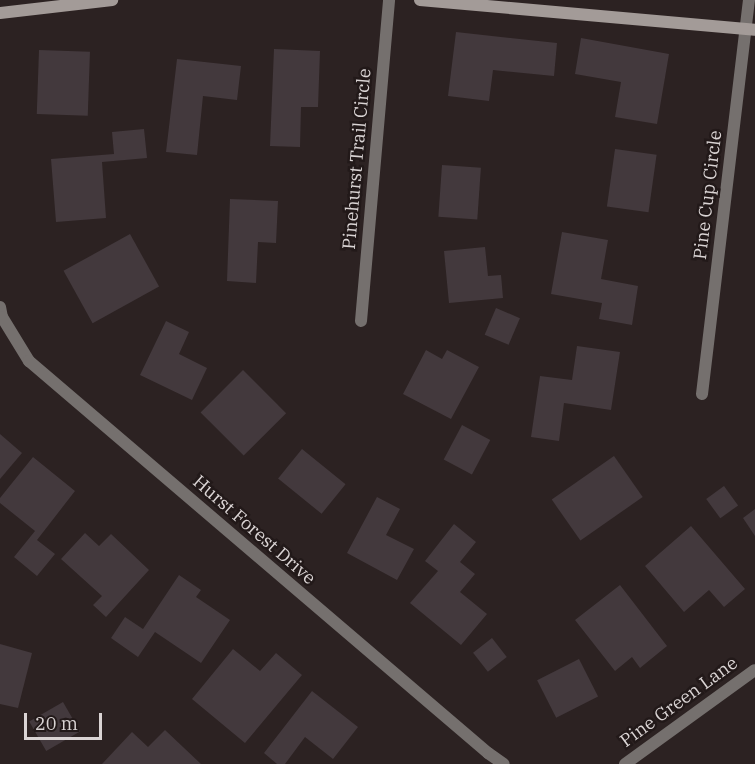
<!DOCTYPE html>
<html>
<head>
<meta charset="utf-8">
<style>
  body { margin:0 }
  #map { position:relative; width:755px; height:764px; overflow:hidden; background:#2c2222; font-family:"IBM Plex Serif",serif }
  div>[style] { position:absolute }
  .building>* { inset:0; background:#43393d; transform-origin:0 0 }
  .street>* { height:12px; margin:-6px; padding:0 6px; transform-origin:6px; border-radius:6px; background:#75706e }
  .secondary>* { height:12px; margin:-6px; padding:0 6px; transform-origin:6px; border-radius:6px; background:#a39b98 }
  span { translate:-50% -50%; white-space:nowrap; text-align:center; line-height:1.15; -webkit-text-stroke:5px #221919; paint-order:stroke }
  .street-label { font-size:18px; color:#dad4d4 }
  .scale { position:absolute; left:24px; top:713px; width:78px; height:27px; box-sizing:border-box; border:3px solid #dad4d4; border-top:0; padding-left:8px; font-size:18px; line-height:21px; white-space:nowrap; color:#dad4d4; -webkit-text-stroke:4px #221919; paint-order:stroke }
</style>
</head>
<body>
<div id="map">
  <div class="building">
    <div style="clip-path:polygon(456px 32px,557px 43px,554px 76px,493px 70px,489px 101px,448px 96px)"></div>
    <div style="clip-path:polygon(581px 38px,669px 54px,657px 124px,615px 117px,621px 82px,575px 74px)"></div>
    <div style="clip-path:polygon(274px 49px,320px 51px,318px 107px,301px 107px,300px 147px,270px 146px)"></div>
    <div style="left:39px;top:50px;width:51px;height:64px;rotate:2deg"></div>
    <div style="clip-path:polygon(177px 59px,241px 66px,237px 100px,203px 96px,197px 155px,166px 152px)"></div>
    <div style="clip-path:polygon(144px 129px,147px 158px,102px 162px,106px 218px,56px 222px,51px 159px,114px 154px,112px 132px)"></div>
    <div style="left:615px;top:149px;width:42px;height:58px;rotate:8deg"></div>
    <div style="left:442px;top:165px;width:39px;height:52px;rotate:4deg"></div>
    <div style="clip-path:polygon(230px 199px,278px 201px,276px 243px,258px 242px,256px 283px,227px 281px)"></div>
    <div style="clip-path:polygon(562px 232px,608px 240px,601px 279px,638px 286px,632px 325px,599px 319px,602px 303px,551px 294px)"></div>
    <div style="left:130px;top:234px;width:60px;height:76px;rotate:61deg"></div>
    <div style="clip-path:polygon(485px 247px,488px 276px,501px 275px,503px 298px,449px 303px,444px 251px)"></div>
    <div style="left:496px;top:308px;width:26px;height:29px;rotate:23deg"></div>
    <div style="clip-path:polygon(166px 321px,189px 332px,179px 354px,207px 368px,192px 400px,140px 375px)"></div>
    <div style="clip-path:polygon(577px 346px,620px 352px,611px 410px,564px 403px,559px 441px,531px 437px,540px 376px,572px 380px)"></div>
    <div style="clip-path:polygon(426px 350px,442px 359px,447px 350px,479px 367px,451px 419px,403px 394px)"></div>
    <div style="left:243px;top:370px;width:61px;height:60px;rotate:45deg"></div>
    <div style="left:462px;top:425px;width:32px;height:39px;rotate:28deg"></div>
    <div style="clip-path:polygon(0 434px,22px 453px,0 479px)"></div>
    <div style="left:302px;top:449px;width:56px;height:38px;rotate:39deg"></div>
    <div style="left:614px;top:456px;width:50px;height:76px;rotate:55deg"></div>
    <div style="clip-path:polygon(33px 457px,75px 491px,37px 540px,55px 554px,37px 576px,14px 557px,35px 531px,0 503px,0 498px)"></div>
    <div style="left:724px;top:486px;width:24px;height:22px;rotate:54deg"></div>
    <div style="clip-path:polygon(377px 497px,400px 509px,386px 535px,414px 549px,397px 580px,347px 553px)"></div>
    <div style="clip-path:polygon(755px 509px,755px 536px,743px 518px)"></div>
    <div style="clip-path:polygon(454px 524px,476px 542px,460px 562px,475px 574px,460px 592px,487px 614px,461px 645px,410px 603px,438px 571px,425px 561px)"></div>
    <div style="clip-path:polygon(691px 526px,745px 589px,724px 607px,709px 590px,684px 612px,645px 566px)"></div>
    <div style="clip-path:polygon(85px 533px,99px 546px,111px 534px,149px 570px,106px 617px,93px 605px,102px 596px,61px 559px)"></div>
    <div style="clip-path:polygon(179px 575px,201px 590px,196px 597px,230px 620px,201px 663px,155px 632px,138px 657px,111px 638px,125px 617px,143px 629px)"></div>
    <div style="clip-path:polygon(620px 585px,667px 646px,640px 668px,632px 657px,615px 671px,575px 620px)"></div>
    <div style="left:492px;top:638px;width:24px;height:24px;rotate:52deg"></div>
    <div style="clip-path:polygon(0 644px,32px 653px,18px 708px,0 704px)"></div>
    <div style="clip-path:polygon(233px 649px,260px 671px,276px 653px,302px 675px,245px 743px,192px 699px)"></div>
    <div style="left:579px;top:659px;width:42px;height:47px;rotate:63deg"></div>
    <div style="clip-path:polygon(312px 691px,358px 727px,333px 759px,305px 737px,285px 764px,277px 764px,264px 753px)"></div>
    <div style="left:63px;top:702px;width:34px;height:39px;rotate:60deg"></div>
    <div style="clip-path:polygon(165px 730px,201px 764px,102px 764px,132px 732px,148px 747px)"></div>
  </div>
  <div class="street">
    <div style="left:0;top:307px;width:10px;rotate:79deg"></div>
    <div style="left:2px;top:317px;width:52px;rotate:58.5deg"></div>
    <div style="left:29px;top:361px;width:604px;rotate:40.5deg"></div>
    <div style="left:488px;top:753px;width:19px;rotate:35deg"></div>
    <div style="left:361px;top:321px;width:322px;rotate:-85deg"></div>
    <div style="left:702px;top:394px;width:397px;rotate:-83.2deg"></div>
    <div style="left:625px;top:764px;width:160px;rotate:-35.9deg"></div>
  </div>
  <div class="secondary">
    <div style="left:420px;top:0;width:336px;rotate:5.1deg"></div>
    <div style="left:0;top:13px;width:113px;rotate:-6.6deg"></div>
  </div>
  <div class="street-label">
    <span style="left:357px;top:159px;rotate:-85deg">Pinehurst Trail Circle</span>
    <span style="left:708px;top:195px;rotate:-83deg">Pine Cup Circle</span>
    <span style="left:254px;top:530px;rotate:41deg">Hurst Forest Drive</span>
    <span style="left:679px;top:702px;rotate:-36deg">Pine Green Lane</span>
  </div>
  <div class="scale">20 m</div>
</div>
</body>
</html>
